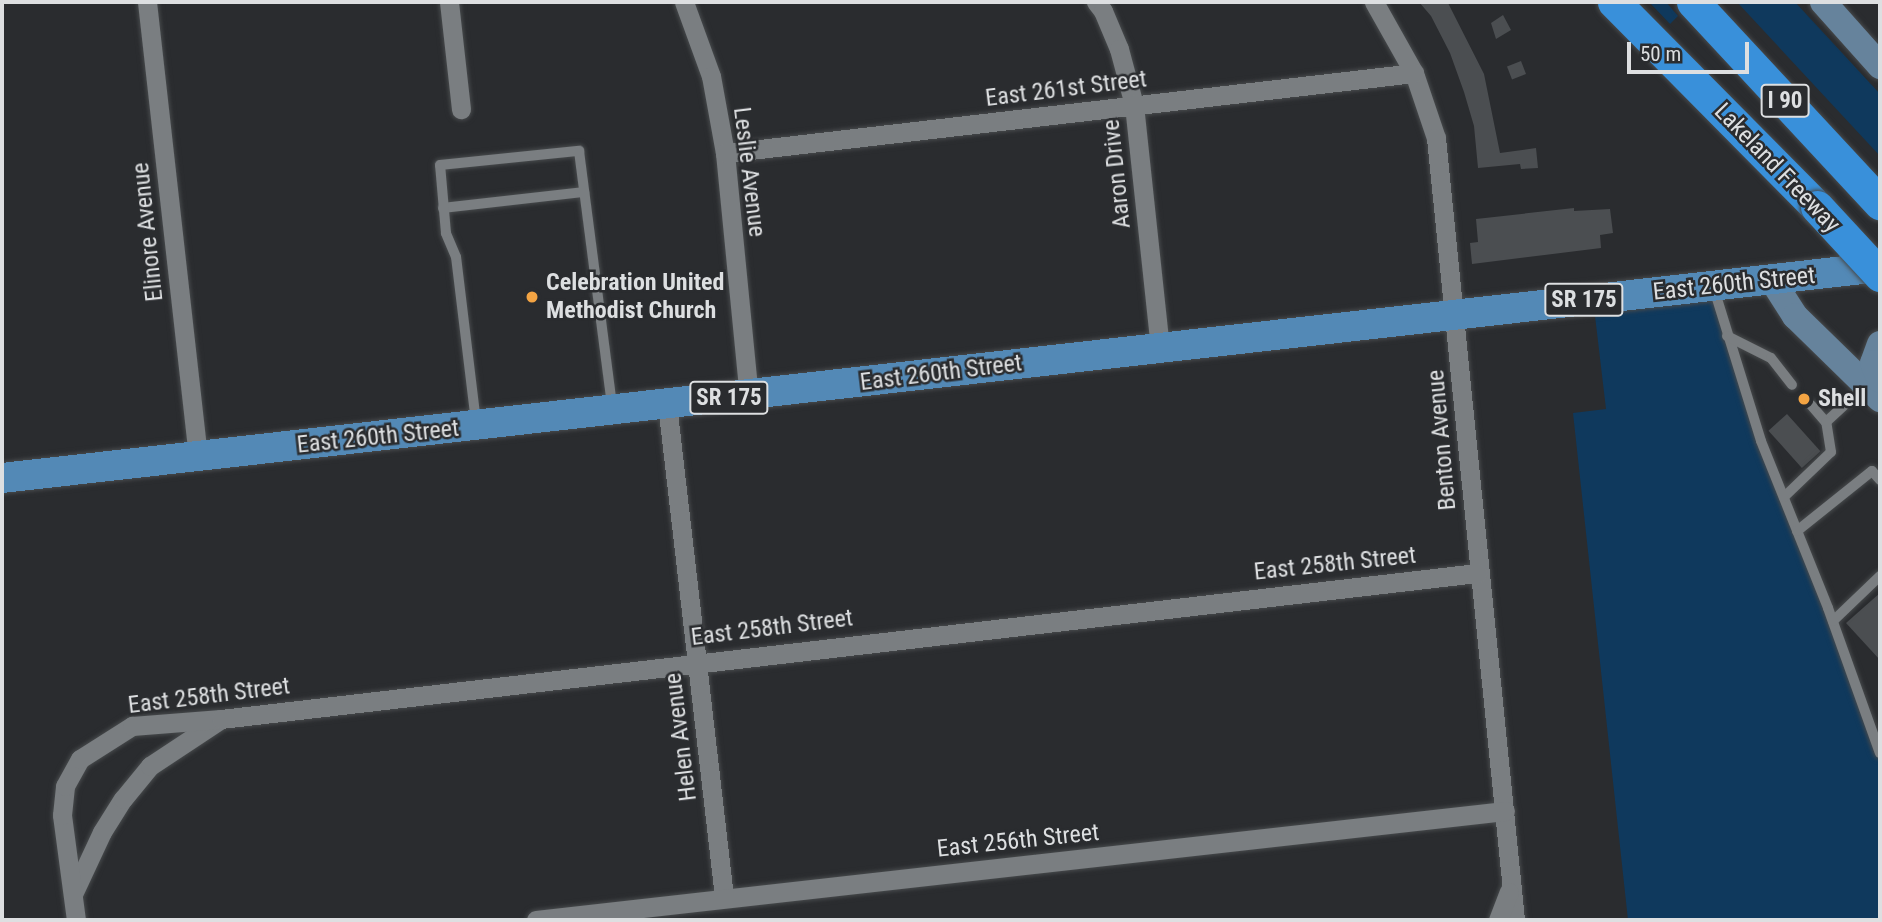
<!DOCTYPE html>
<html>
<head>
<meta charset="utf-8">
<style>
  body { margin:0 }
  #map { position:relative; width:1882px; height:922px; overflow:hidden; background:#2a2c2f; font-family:"Roboto Condensed",sans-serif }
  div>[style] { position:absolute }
  .green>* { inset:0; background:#0f395d }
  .building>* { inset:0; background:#4b4e51; transform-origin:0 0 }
  .roads { filter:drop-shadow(0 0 2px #474a4c) drop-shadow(0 0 2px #474a4c) }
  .lane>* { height:10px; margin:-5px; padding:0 5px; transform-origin:5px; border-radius:5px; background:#7a7e81 }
  .street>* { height:19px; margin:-9.5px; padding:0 9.5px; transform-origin:9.5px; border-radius:9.5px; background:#7a7e81 }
  .secondary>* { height:26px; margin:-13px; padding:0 13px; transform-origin:13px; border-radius:13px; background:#66839c }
  .primary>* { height:30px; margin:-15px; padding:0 15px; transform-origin:15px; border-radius:15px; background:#5389b6 }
  .highway>* { height:33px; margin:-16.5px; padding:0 16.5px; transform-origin:16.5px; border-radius:16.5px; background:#3990da }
  .bridges { filter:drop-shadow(0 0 2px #474a4c) drop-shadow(0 0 2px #474a4c) }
  .highway-bridge>* { height:33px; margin:-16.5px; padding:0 16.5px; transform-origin:16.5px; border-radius:16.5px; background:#3990da }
  .dots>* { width:19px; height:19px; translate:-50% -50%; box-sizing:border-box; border:4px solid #2a2c2f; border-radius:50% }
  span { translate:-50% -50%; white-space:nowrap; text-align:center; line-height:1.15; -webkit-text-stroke:5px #2a2c2f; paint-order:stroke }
  .shield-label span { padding:2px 5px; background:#2a2c2f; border:2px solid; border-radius:5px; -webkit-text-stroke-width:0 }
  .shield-label { font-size:23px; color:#dddfe1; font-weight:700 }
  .street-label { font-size:24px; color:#dddfe1 }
  .poi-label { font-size:24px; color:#dddfe1; font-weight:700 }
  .left { translate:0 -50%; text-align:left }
  .frame { position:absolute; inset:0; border:4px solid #dddfe1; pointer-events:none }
  .scale { position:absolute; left:1627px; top:42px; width:122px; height:32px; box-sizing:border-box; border:4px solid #dddfe1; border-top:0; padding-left:9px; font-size:21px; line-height:24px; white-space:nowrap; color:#dddfe1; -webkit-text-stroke:5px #2a2c2f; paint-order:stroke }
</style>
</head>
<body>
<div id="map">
  <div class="green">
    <div style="clip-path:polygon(1649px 2px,1666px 2px,1678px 16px,1670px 24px)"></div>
    <div style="clip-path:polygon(1737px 2px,1795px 2px,1880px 94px,1880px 156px)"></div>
    <div style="clip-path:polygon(1713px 286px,1730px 349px,1880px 753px,1880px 920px,1628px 920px,1573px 413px,1606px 409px,1593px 299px)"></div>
  </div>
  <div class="building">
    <div style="clip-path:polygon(1419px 2px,1450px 2px,1448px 3px,1484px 74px,1500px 153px,1536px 148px,1538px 168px,1521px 169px,1520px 164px,1478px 168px,1474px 126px,1464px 92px,1450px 53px,1431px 16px)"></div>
    <div style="clip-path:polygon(1503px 15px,1511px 30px,1496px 39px,1491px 23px)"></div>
    <div style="left:1521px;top:61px;width:14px;height:15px;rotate:69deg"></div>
    <div style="clip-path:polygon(1574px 208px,1574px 211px,1610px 209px,1613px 233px,1600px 235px,1601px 248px,1472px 264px,1470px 243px,1478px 242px,1476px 219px)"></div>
    <div style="left:1787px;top:414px;width:50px;height:25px;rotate:48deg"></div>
    <div style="clip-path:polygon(1880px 593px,1880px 660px,1846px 623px)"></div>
  </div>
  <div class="roads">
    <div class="lane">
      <div style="left:443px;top:208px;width:142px;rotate:-6.5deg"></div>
      <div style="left:1714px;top:289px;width:159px;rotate:72.8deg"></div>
      <div style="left:1761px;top:441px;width:180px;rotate:68.1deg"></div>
      <div style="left:1828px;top:608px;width:154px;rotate:70.3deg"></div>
      <div style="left:1727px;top:336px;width:49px;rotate:26.6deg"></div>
      <div style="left:1771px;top:358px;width:34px;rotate:52deg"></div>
      <div style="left:1811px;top:405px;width:23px;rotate:49deg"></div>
      <div style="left:1826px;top:422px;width:53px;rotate:-42.7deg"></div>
      <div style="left:476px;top:422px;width:166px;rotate:-96.9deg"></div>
      <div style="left:456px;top:257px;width:26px;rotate:-113deg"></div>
      <div style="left:446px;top:233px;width:68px;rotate:-95deg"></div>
      <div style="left:440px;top:165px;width:140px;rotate:-5.8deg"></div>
      <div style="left:579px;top:151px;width:256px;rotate:82.6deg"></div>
      <div style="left:1784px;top:497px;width:65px;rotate:-43.8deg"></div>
      <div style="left:1831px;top:452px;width:30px;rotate:-99deg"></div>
      <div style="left:1797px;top:531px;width:96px;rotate:-38.7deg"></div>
      <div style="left:1872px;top:471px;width:12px;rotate:48deg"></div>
      <div style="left:1833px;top:621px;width:65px;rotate:-43.8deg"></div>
    </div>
    <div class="street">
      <div style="left:147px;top:2px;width:458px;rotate:83.6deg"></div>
      <div style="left:449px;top:2px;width:108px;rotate:83.6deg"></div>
      <div style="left:684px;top:2px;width:79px;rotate:70deg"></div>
      <div style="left:711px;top:76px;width:78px;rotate:79.7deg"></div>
      <div style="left:725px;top:153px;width:244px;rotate:84.4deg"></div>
      <div style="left:1096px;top:2px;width:11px;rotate:52deg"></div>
      <div style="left:1103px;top:11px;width:41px;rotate:67.2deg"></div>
      <div style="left:1119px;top:49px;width:58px;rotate:75deg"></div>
      <div style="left:1134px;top:105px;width:244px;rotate:83.9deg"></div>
      <div style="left:1374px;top:2px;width:81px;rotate:60.6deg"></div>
      <div style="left:1414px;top:73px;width:69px;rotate:71.3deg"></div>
      <div style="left:1436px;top:138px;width:786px;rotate:84.23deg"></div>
      <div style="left:725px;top:153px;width:694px;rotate:-6.62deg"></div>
      <div style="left:667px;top:404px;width:497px;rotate:83.4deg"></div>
      <div style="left:74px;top:892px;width:66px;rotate:-65deg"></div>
      <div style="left:102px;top:832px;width:39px;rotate:-58deg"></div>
      <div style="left:123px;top:799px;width:43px;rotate:-50.7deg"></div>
      <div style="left:150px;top:766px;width:82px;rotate:-33.5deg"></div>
      <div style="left:76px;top:920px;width:106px;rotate:-97.6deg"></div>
      <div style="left:62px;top:815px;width:29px;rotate:-84deg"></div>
      <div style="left:65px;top:786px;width:31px;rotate:-61deg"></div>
      <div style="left:80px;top:759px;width:62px;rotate:-32.4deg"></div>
      <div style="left:132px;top:726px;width:89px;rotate:-4.5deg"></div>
      <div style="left:221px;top:719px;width:1265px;rotate:-6.63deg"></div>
      <div style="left:536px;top:920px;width:975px;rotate:-6.42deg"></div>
      <div style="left:1498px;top:920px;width:30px;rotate:-69deg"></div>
    </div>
    <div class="secondary">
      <div style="left:1823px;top:2px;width:86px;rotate:48.3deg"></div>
      <div style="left:1772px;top:280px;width:43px;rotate:57.4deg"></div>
      <div style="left:1795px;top:316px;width:119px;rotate:44.3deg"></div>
      <div style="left:1880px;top:344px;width:20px;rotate:110deg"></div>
      <div style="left:1873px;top:363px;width:18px;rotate:68deg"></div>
    </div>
    <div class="primary">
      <div style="left:2px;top:478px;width:1890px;rotate:-6.41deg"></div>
    </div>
    <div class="highway">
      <div style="left:1614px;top:2px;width:289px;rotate:45.3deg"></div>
      <div style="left:1693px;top:2px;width:275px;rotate:47.1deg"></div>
    </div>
  </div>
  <div class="bridges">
    <div class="highway-bridge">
      <div style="left:1817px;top:207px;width:93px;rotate:47.2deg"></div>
    </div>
  </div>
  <div class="dots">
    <div style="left:532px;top:297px;background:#f3a443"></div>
    <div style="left:1804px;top:399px;background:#f3a443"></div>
  </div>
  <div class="shield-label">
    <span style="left:1785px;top:101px">I 90</span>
    <span style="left:1584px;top:300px">SR 175</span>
    <span style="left:729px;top:398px">SR 175</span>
  </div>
  <div class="street-label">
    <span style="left:1066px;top:89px;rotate:-7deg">East 261st Street</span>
    <span style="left:1777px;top:168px;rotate:46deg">Lakeland Freeway</span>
    <span style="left:749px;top:172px;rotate:83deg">Leslie Avenue</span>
    <span style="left:1117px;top:174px;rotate:-96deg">Aaron Drive</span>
    <span style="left:148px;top:232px;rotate:-96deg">Elinore Avenue</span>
    <span style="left:1734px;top:284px;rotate:-6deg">East 260th Street</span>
    <span style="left:941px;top:373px;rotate:-7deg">East 260th Street</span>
    <span style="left:378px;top:437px;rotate:-6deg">East 260th Street</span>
    <span style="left:1442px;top:440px;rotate:-95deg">Benton Avenue</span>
    <span style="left:1335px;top:564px;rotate:-6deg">East 258th Street</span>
    <span style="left:772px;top:628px;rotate:-7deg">East 258th Street</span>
    <span style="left:209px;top:696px;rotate:-7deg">East 258th Street</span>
    <span style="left:681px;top:737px;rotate:-97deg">Helen Avenue</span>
    <span style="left:1018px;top:841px;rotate:-6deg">East 256th Street</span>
  </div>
  <div class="poi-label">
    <span class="left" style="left:546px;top:297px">Celebration United<br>Methodist Church</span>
    <span class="left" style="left:1818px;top:399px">Shell</span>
  </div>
  <div class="frame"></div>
  <div class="scale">50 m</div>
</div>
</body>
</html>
